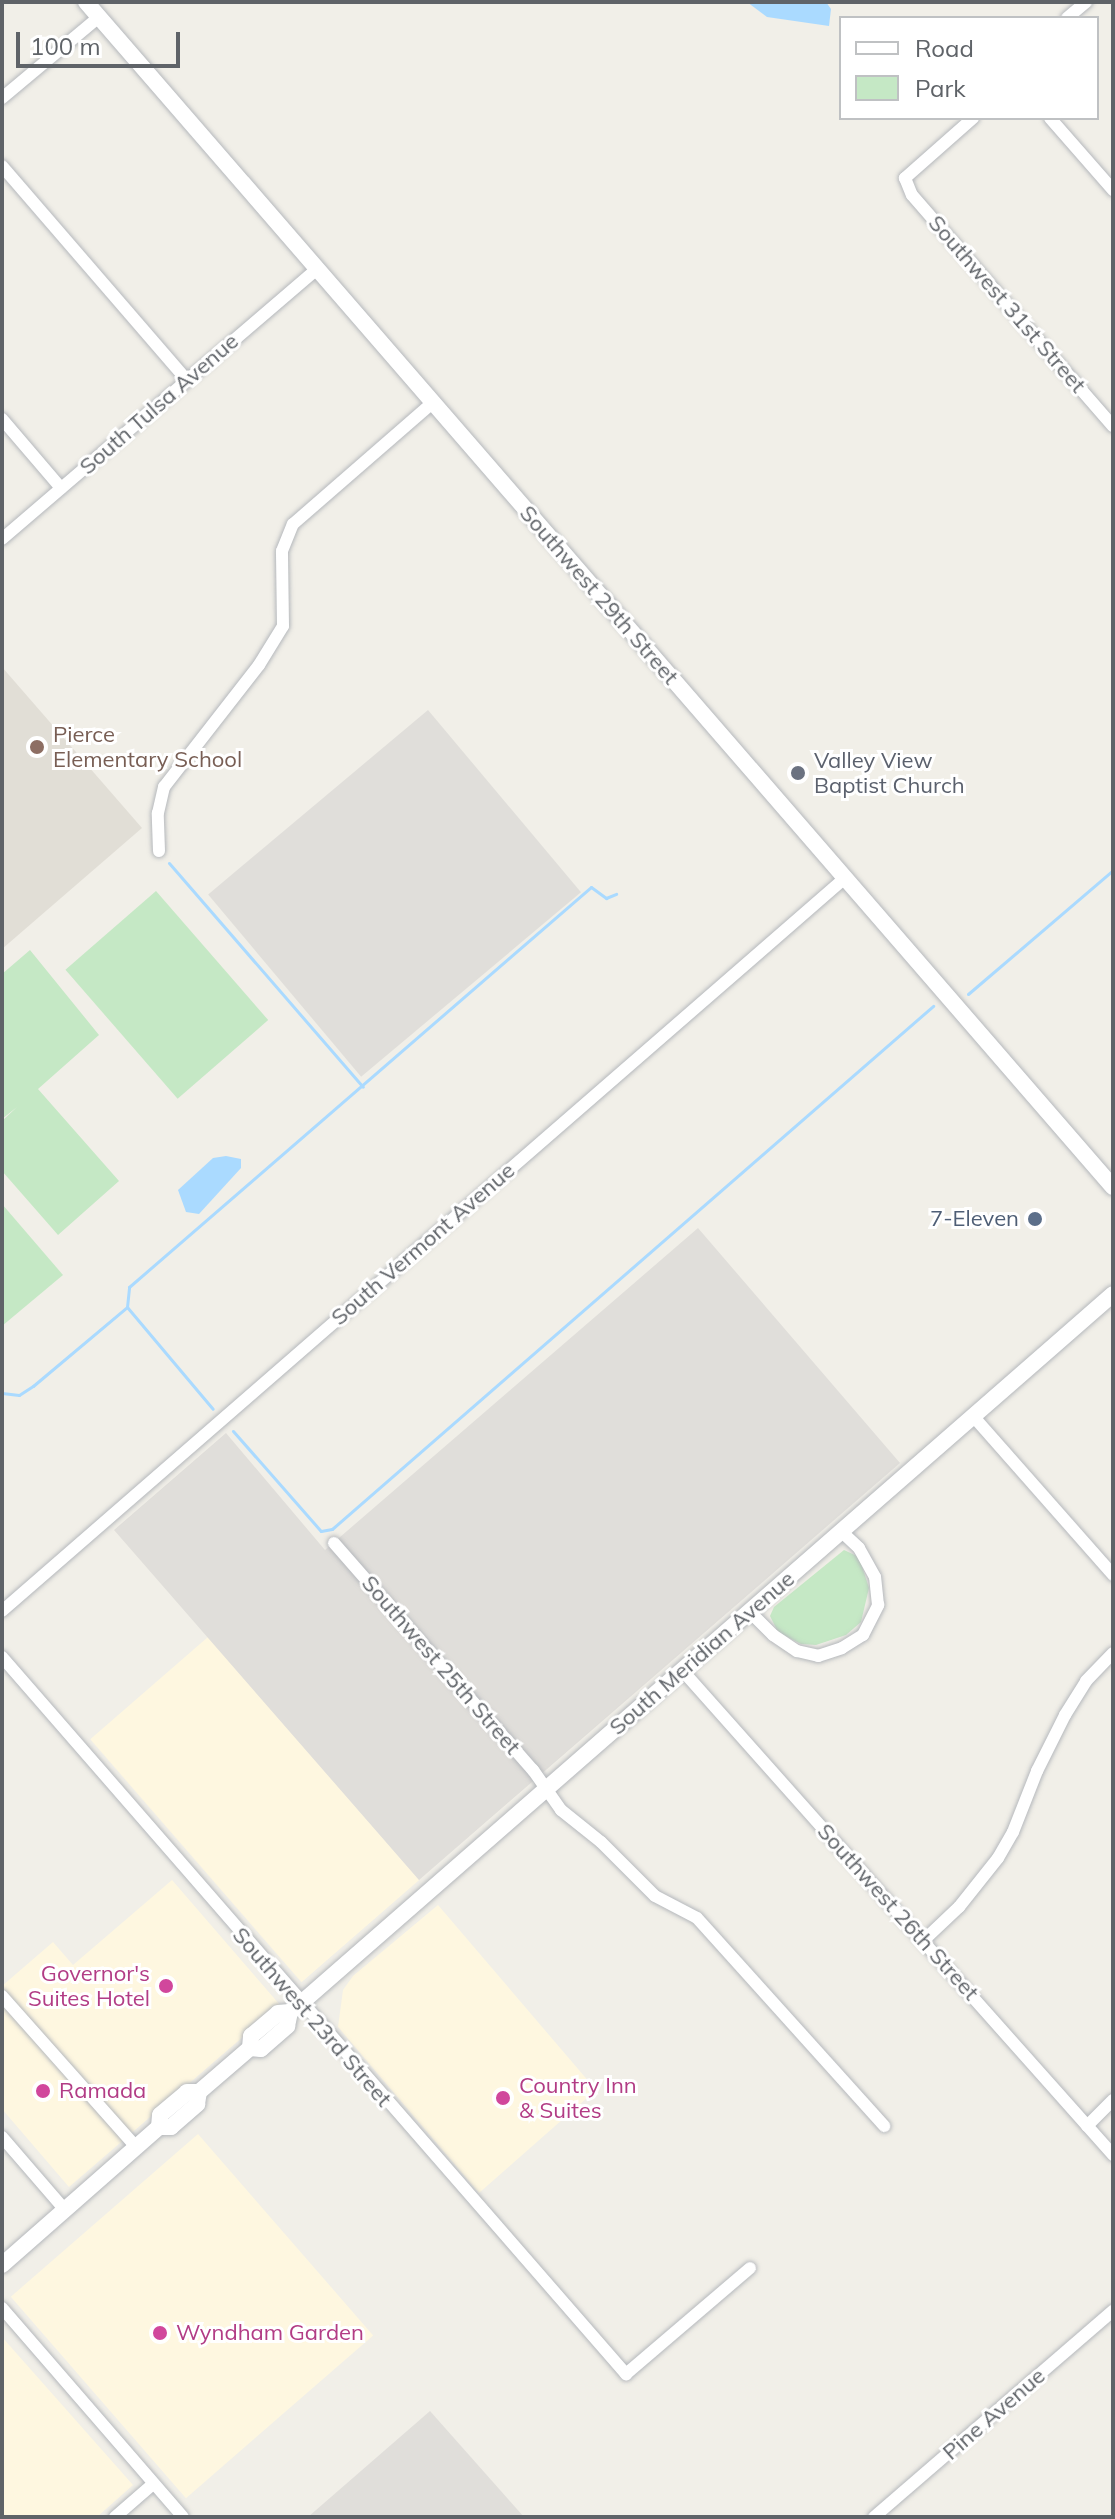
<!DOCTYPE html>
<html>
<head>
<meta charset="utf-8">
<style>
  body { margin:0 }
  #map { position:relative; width:1115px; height:2519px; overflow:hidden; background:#f1efe8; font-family:Mulish,sans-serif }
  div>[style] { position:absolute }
  .commercial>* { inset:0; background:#fef7e0; transform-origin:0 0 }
  .industrial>* { inset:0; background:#e0deda; transform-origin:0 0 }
  .education>* { inset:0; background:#e1ded6 }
  .green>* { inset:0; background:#c5e8c5; transform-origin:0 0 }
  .water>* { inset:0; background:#aadaff }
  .stream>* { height:3px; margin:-1.5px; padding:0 1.5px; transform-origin:1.5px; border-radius:1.5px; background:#aadaff }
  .roads { filter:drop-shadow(0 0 2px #b5b8bc) drop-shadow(0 0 2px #b5b8bc) }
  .street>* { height:12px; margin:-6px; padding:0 6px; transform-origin:6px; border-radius:6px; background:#fff }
  .secondary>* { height:16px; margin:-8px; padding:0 8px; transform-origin:8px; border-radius:8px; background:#fff }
  .dots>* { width:22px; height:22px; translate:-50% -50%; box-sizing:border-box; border:4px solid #fff; border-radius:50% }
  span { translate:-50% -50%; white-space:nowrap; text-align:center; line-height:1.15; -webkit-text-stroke:6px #fff; paint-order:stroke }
  .street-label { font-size:22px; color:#5f6368 }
  .education-label { font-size:22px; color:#785e54 }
  .left { translate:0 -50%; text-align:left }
  .worship-label { font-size:22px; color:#5b616d }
  .service-label { font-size:22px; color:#4e5e75 }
  .right { translate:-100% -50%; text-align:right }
  .hotel-label { font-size:22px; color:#b23c85 }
  .frame { position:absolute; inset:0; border:4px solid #5f6368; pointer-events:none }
  .legend { position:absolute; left:839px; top:16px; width:260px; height:104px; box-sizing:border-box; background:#fff; border:2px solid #bfc1c3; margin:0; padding:10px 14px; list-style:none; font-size:24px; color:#5f6368 }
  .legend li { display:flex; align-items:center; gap:16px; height:40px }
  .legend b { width:40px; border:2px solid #bfc1c3 }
  .scale { position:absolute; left:16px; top:32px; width:164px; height:36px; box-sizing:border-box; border:4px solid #5f6368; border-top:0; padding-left:10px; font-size:24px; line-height:28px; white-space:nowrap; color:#5f6368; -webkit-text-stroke:6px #fff; paint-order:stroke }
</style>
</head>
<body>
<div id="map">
  <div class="commercial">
    <div style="left:208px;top:1637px;width:322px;height:156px;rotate:49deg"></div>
    <div style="clip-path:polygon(172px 1880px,280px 2005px,69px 2187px,2px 2109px,2px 1986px,53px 1942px,73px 1965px)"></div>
    <div style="clip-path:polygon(438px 1905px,596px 2090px,479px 2193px,338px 2027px,343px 1990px,353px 1976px)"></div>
    <div style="left:198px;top:2134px;width:267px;height:248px;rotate:49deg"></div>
    <div style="clip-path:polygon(2px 2337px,133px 2485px,97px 2517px,2px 2517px)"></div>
  </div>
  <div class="industrial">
    <div style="left:428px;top:710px;width:238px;height:287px;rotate:50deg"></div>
    <div style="clip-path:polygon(698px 1228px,900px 1463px,419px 1880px,114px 1530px,226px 1433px,325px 1550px)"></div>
    <div style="clip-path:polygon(430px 2411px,524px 2517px,308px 2517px)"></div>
  </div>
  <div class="education">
    <div style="clip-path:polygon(2px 667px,142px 828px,2px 949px)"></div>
  </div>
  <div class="green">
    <div style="left:156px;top:891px;width:171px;height:120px;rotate:49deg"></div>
    <div style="clip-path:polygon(30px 950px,99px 1035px,38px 1089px,119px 1181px,58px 1235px,2px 1171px,2px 1121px,17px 1107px,2px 1119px,2px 974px)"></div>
    <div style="clip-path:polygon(2px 1204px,63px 1275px,2px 1326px)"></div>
    <div style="clip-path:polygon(844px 1550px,859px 1557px,869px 1588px,861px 1622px,846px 1635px,816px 1645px,801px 1644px,778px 1632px,770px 1616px,774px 1607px)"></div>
  </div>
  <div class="water">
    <div style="clip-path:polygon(747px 2px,826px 2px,831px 9px,829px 26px,767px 17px)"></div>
    <div style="clip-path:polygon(226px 1156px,241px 1159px,241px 1168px,199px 1214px,186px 1212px,178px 1190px,213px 1158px)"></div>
  </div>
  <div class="stream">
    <div style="left:169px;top:863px;width:296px;rotate:49.1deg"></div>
    <div style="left:968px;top:994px;width:191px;rotate:-40.5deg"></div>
    <div style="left:127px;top:1307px;width:133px;rotate:49.9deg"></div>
    <div style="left:2px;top:1393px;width:17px;rotate:7deg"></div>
    <div style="left:19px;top:1395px;width:17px;rotate:-33deg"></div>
    <div style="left:33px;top:1386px;width:123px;rotate:-40deg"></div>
    <div style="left:127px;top:1307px;width:20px;rotate:-84deg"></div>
    <div style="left:129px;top:1287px;width:611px;rotate:-40.89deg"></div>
    <div style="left:591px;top:887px;width:19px;rotate:36deg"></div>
    <div style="left:606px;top:898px;width:11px;rotate:-22deg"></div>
    <div style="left:233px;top:1431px;width:133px;rotate:48.7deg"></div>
    <div style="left:321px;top:1531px;width:11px;rotate:-10deg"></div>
    <div style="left:332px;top:1529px;width:797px;rotate:-41.03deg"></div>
  </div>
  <div class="roads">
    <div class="street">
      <div style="left:1067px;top:18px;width:25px;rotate:-40deg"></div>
      <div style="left:2px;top:98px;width:126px;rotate:-39.9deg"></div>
      <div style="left:973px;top:118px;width:91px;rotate:138.6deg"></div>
      <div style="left:905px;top:178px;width:18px;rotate:68deg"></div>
      <div style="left:912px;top:195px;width:306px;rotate:49deg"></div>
      <div style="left:1050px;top:118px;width:96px;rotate:48.8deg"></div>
      <div style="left:2px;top:166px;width:281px;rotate:49.2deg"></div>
      <div style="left:2px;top:419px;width:91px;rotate:49.5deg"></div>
      <div style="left:2px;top:539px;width:415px;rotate:-40.6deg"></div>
      <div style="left:159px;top:851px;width:38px;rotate:-92deg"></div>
      <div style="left:158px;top:813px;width:27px;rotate:-77deg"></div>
      <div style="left:164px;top:787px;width:155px;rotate:-52.1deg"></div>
      <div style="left:259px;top:665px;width:46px;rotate:-58.4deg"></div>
      <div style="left:283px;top:626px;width:75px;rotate:-90.8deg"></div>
      <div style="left:282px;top:551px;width:29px;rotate:-68deg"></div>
      <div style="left:293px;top:524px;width:184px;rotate:-41deg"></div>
      <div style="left:973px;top:1416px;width:212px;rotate:48.6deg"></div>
      <div style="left:334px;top:1543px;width:302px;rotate:48.8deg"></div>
      <div style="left:533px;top:1770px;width:49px;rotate:55deg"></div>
      <div style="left:561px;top:1810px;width:51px;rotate:38.7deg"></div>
      <div style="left:601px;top:1842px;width:76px;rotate:45deg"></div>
      <div style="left:655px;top:1896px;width:47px;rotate:27.6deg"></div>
      <div style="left:697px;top:1918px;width:280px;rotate:48deg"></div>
      <div style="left:2px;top:1611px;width:1117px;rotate:-41.01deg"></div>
      <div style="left:749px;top:1611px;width:34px;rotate:45deg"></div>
      <div style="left:773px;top:1635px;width:29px;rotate:34deg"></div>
      <div style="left:797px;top:1651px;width:22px;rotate:13deg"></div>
      <div style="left:818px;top:1656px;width:25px;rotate:-18deg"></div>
      <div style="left:842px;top:1648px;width:25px;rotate:-32deg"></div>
      <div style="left:863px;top:1635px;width:34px;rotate:-63deg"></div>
      <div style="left:878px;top:1605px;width:28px;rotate:-96deg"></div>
      <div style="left:875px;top:1577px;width:33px;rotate:-119deg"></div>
      <div style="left:859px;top:1548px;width:25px;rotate:-137deg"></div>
      <div style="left:2px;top:1657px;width:951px;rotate:48.97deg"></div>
      <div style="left:626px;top:2374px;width:163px;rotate:-40.5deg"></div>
      <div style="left:682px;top:1670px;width:649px;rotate:48.37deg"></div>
      <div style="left:923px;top:1941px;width:50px;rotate:-43.4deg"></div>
      <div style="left:959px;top:1907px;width:63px;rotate:-51.5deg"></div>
      <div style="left:998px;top:1858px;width:30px;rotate:-60deg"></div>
      <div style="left:1013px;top:1832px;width:66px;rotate:-68.5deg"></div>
      <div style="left:1037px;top:1771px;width:63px;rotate:-63.4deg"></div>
      <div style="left:1065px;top:1715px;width:40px;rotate:-58deg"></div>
      <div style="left:1086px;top:1681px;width:39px;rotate:-46deg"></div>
      <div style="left:2px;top:1996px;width:202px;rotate:48.4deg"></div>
      <div style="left:1087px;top:2126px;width:37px;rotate:-45deg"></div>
      <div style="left:2px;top:2137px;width:96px;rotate:49.2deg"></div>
      <div style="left:2px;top:2308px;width:276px;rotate:49.1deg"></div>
      <div style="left:115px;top:2517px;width:50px;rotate:-41deg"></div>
      <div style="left:874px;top:2517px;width:316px;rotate:-40.8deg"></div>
    </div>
    <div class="secondary">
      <div style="left:86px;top:2px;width:1568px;rotate:49.09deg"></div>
      <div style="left:250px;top:2048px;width:12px;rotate:-85deg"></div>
      <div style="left:251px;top:2036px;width:35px;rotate:-40deg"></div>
      <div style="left:278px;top:2013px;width:12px;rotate:-5deg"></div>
      <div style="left:290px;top:2012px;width:13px;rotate:-39deg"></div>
      <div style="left:300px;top:2004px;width:1079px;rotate:-41.13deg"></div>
      <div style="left:159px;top:2127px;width:12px;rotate:-85deg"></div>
      <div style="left:160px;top:2115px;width:35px;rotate:-40deg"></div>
      <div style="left:187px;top:2092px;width:12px"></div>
      <div style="left:199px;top:2092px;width:67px;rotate:-40.8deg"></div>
      <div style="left:250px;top:2048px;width:11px;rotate:5deg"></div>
      <div style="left:261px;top:2049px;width:35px;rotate:-41deg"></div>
      <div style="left:287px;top:2026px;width:14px;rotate:-78deg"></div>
      <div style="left:2px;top:2265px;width:209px;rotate:-41.3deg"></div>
      <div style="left:159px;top:2127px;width:12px"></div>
      <div style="left:171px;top:2127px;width:35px;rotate:-41deg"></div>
      <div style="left:197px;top:2104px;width:12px;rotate:-81deg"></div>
    </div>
  </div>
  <div class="dots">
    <div style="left:37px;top:747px;background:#8d6e63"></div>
    <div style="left:798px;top:773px;background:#6b7280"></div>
    <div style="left:1035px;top:1219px;background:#5c6f8a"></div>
    <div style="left:166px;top:1986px;background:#d1479c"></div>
    <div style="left:43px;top:2091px;background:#d1479c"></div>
    <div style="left:503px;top:2098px;background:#d1479c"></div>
    <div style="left:160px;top:2333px;background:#d1479c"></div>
  </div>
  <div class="street-label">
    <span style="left:1007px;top:304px;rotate:49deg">Southwest 31st Street</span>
    <span style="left:159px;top:404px;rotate:-41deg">South Tulsa Avenue</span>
    <span style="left:599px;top:595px;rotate:49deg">Southwest 29th Street</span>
    <span style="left:423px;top:1244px;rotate:-41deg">South Vermont Avenue</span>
    <span style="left:702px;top:1653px;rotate:-41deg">South Meridian Avenue</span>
    <span style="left:441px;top:1665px;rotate:49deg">Southwest 25th Street</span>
    <span style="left:898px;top:1912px;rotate:48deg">Southwest 26th Street</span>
    <span style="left:312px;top:2017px;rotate:49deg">Southwest 23rd Street</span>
    <span style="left:994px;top:2414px;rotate:-41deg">Pine Avenue</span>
  </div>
  <div class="education-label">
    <span class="left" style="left:53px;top:747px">Pierce<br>Elementary School</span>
  </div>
  <div class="worship-label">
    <span class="left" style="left:814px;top:773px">Valley View<br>Baptist Church</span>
  </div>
  <div class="service-label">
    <span class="right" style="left:1019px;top:1219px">7-Eleven</span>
  </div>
  <div class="hotel-label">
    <span class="right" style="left:150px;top:1986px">Governor's<br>Suites Hotel</span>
    <span class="left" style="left:519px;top:2098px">Country Inn<br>&amp; Suites</span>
    <span class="left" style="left:59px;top:2091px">Ramada</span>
    <span class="left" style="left:176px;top:2333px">Wyndham Garden</span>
  </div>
  <div class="frame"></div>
  <ul class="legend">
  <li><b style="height:10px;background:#fff"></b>Road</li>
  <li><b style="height:22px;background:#c5e8c5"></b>Park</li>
  </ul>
  <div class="scale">100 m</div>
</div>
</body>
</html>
